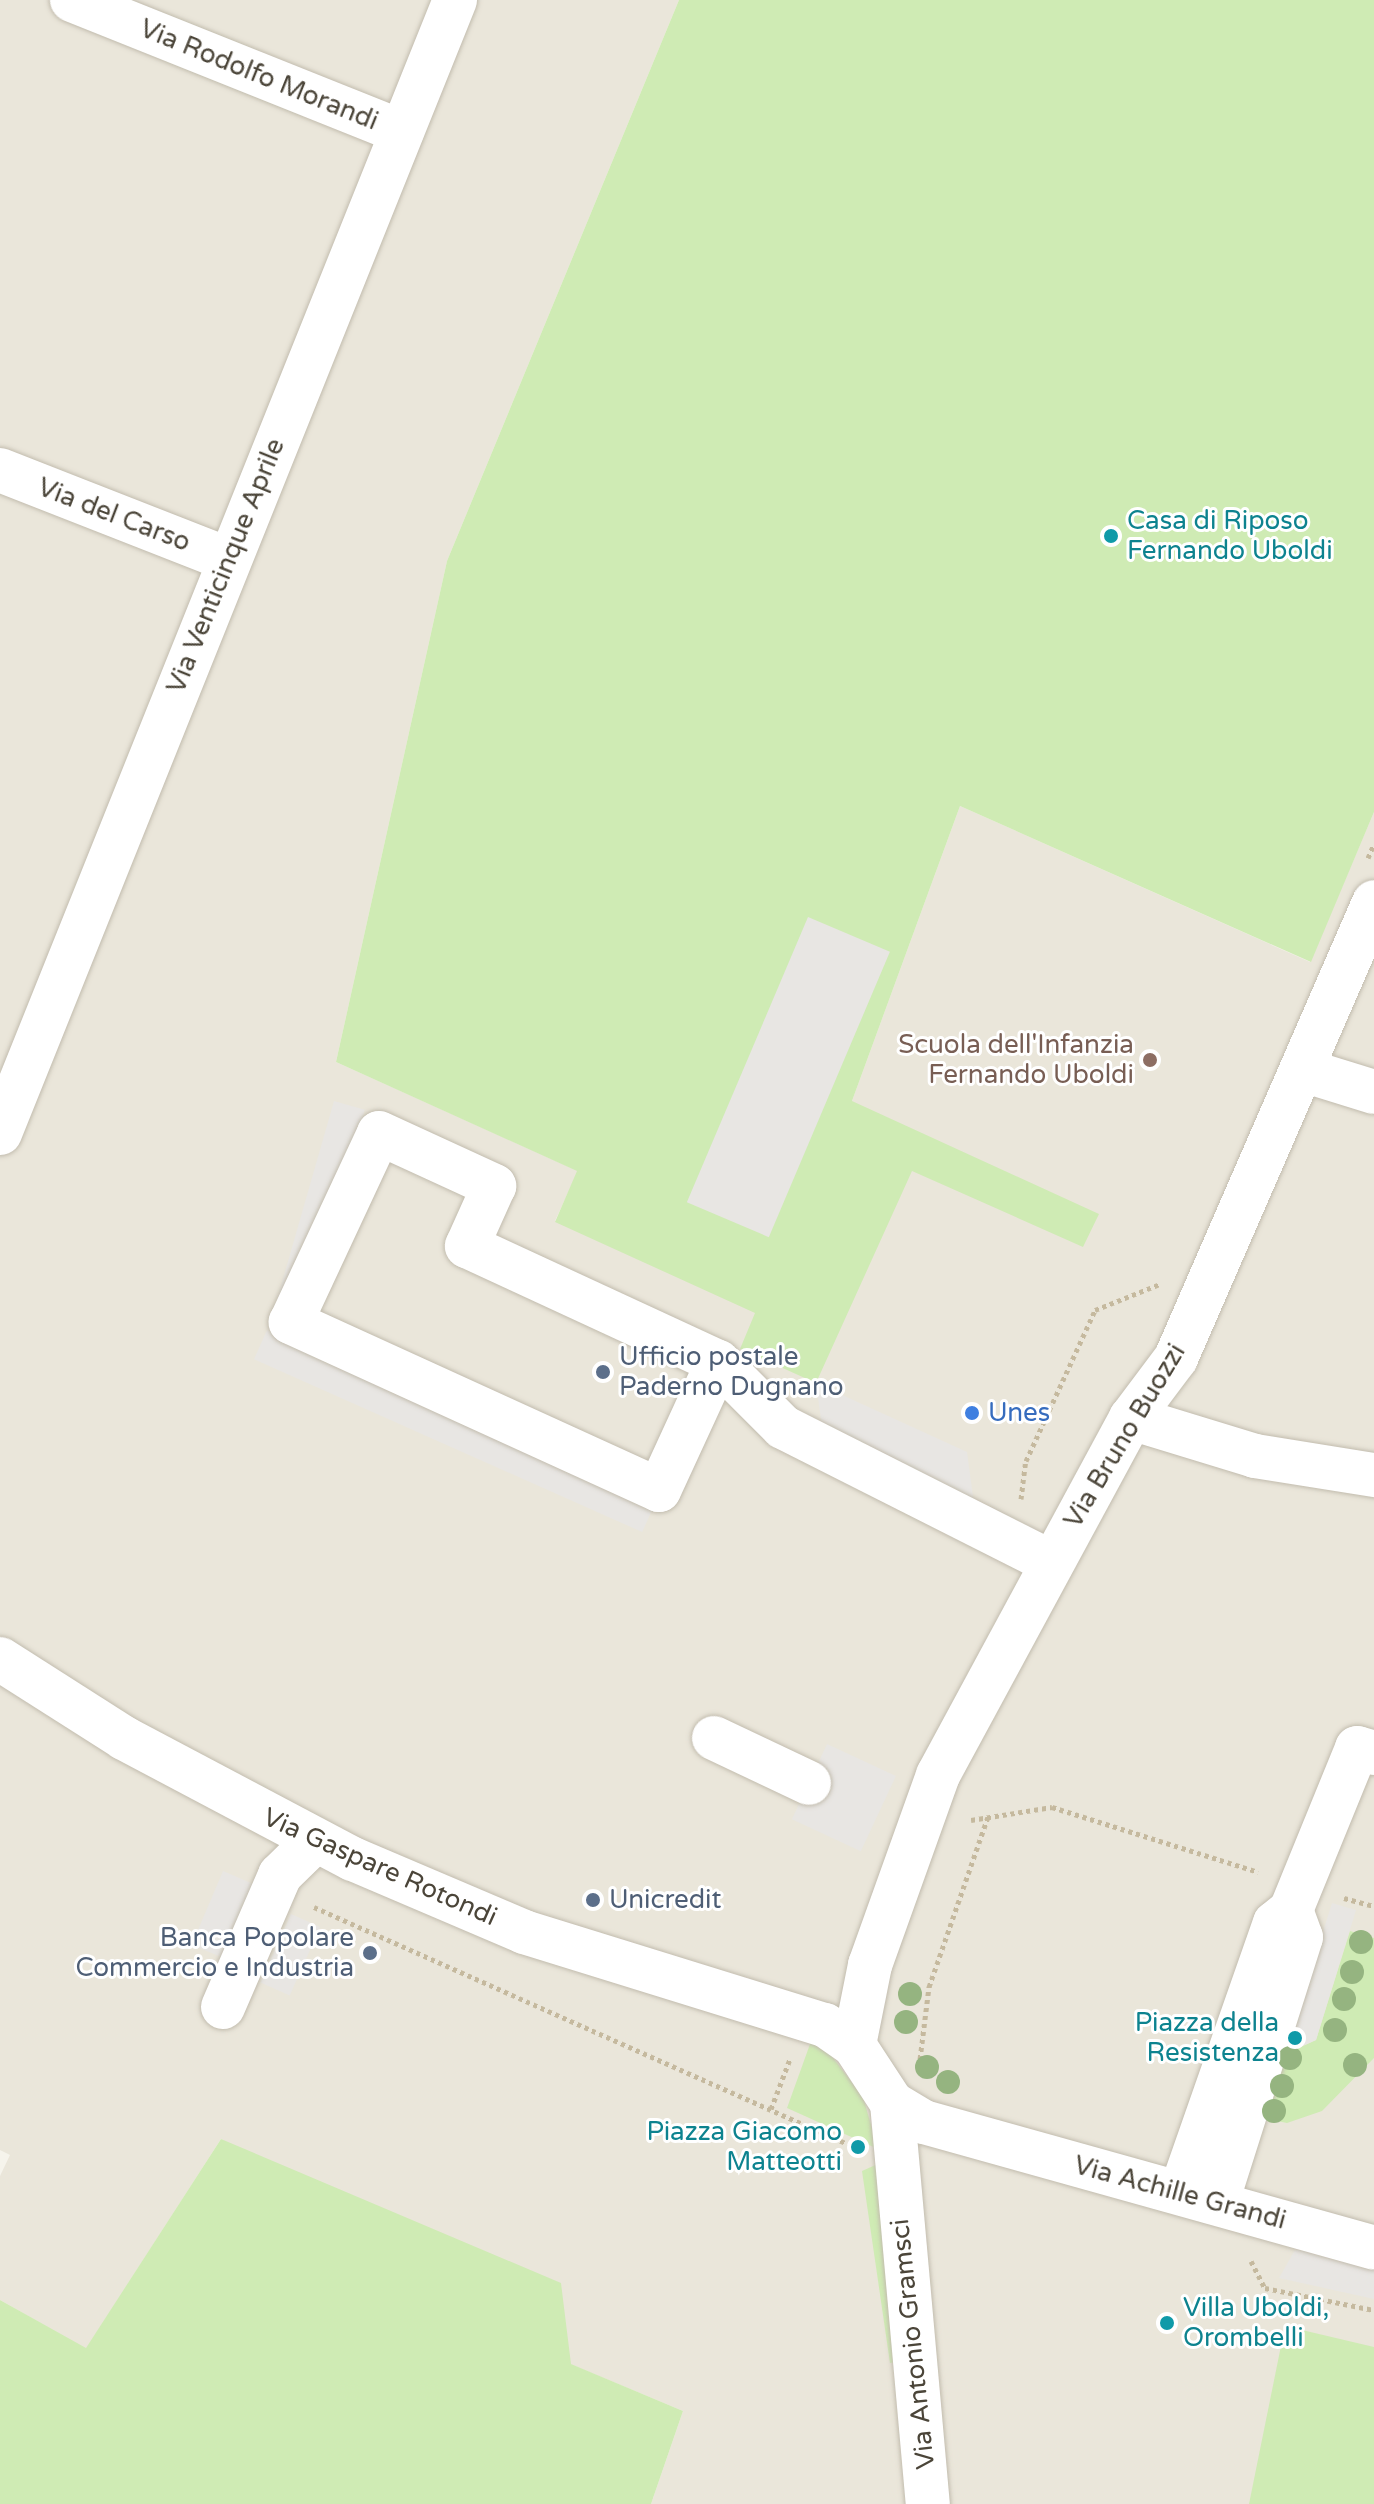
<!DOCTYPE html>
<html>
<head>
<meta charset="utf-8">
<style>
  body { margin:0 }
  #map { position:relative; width:1374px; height:2504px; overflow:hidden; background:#f6f4ec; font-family:"Varela Round",sans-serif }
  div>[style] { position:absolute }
  .residential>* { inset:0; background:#eae6da }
  .green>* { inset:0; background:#cfebb4 }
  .parking>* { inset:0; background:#e8e6e3; transform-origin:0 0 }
  .path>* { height:5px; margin-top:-2.5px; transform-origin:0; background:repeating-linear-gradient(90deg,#c5b99e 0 4px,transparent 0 8px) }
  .roads { filter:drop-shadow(0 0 2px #c2bcae) drop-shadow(0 0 2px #c2bcae) }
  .minor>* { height:44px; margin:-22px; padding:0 22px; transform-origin:22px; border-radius:22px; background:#fff }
  .trees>* { width:24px; height:24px; margin:-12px; border-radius:50%; background:#95b480 }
  .dots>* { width:22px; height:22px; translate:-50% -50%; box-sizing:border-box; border:4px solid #fff; border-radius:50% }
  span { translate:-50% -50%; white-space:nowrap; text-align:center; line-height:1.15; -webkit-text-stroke:6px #fff; paint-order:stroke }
  .street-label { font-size:26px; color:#4b4539 }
  .culture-label { font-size:26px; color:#0d838f }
  .left { translate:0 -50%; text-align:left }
  .right { translate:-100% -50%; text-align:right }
  .education-label { font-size:26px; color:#785e54 }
  .service-label { font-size:26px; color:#4e5e75 }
  .shop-label { font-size:26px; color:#366cbe }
</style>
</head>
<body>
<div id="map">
  <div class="residential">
    <div style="clip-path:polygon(0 0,679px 0,447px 561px,336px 1062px,578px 1171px,555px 1221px,852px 1101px,960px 806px,1310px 962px,1374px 812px,1374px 2504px,651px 2504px,683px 2411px,570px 2364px,221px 2139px,86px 2349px,0 2300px,0 2176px,10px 2155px,0 2150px)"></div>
  </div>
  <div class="green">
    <div style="clip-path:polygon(679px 0,1374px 0,1374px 812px,1311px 962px,960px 806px,852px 1101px,1099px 1214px,1083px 1247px,912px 1171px,816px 1383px,740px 1349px,755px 1313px,555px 1222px,577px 1171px,336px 1062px,447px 561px)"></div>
    <div style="clip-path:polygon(1350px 1931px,1374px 1938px,1374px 2058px,1322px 2111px,1287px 2123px,1267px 2119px,1285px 2054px,1316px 2040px)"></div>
    <div style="clip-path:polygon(814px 2033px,863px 2097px,878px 2149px,787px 2108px)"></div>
    <div style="clip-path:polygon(221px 2139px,561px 2283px,571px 2364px,683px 2411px,651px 2504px,0 2504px,0 2300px,86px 2348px)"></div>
    <div style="clip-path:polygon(880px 2163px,903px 2361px,890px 2363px,862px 2171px)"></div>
    <div style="clip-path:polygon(1285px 2326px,1374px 2347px,1374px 2504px,1249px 2504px)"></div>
  </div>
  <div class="parking">
    <div style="left:808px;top:917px;width:89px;height:310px;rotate:23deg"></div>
    <div style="left:334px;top:1101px;width:32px;height:232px;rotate:16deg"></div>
    <div style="left:267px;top:1330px;width:425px;height:32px;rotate:24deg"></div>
    <div style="clip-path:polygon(816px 1383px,967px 1452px,974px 1504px,823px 1434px)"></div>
    <div style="left:827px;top:1744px;width:76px;height:83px;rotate:25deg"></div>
    <div style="left:223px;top:1871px;width:33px;height:80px;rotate:23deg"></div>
    <div style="clip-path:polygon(1332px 1903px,1356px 1910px,1316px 2040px,1285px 2054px)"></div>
    <div style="left:291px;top:1914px;width:32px;height:75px;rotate:24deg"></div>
    <div style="clip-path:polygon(1299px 2243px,1374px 2264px,1374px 2299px,1279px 2278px)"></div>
  </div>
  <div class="path">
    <div style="left:1368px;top:858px;width:15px;rotate:-67deg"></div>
    <div style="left:1021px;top:1499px;width:38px;rotate:-83deg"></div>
    <div style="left:1026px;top:1461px;width:166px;rotate:-65.4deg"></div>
    <div style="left:1095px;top:1310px;width:70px;rotate:-21.8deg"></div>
    <div style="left:971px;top:1820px;width:82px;rotate:-9.1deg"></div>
    <div style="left:1052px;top:1807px;width:216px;rotate:17.5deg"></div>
    <div style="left:1344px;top:1898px;width:31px;rotate:15deg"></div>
    <div style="left:314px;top:1907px;width:586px;rotate:23.94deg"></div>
    <div style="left:920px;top:2059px;width:73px;rotate:-82.9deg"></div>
    <div style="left:929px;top:1987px;width:180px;rotate:-70.9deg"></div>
    <div style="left:771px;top:2109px;width:53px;rotate:-69.2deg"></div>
    <div style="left:1251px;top:2261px;width:30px;rotate:63deg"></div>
    <div style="left:1265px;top:2288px;width:111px;rotate:11.4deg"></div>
  </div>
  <div class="roads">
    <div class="minor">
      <div style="left:72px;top:0;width:355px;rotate:21.8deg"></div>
      <div style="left:0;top:470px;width:244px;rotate:21.4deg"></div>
      <div style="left:1303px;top:1070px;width:74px;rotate:17.2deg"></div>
      <div style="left:0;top:1133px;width:1221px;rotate:-68.12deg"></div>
      <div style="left:718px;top:1362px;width:141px;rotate:114.7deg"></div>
      <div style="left:659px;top:1490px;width:405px;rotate:-155.5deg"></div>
      <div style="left:291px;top:1322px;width:208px;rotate:-65deg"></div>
      <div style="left:379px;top:1133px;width:127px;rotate:24.7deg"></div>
      <div style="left:494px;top:1186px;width:66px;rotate:114.2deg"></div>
      <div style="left:467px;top:1246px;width:277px;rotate:24.8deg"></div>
      <div style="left:718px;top:1362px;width:92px;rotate:45deg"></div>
      <div style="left:783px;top:1427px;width:299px;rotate:26.8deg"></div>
      <div style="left:1131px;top:1418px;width:130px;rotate:17deg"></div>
      <div style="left:1255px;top:1456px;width:121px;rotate:9.1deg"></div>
      <div style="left:0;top:1659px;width:147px;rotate:32.5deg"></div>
      <div style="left:124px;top:1738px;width:259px;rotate:27.9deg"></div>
      <div style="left:353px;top:1859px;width:186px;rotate:23.1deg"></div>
      <div style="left:524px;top:1932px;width:315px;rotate:17.2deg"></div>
      <div style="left:825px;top:2025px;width:35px;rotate:35deg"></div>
      <div style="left:854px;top:2045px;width:69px;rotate:56.8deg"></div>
      <div style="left:892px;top:2103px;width:37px;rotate:31deg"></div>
      <div style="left:924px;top:2122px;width:467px;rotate:15.6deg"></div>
      <div style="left:714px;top:1738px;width:105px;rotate:25.3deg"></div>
      <div style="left:1291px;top:1910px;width:175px;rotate:-67.8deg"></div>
      <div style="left:1357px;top:1748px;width:18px;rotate:16deg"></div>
      <div style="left:223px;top:2007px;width:144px;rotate:-66.6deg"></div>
      <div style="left:280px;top:1875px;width:49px;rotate:-44.2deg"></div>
      <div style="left:854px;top:2045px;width:82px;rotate:-78.7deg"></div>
      <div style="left:870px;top:1965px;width:202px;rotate:-70.3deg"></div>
      <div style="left:938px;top:1775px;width:406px;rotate:-61.6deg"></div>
      <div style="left:1131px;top:1418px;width:75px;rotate:-53.1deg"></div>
      <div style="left:1176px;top:1358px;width:497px;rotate:-66.5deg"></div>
      <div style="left:892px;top:2103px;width:403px;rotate:84.9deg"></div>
      <div style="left:1181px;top:2191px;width:284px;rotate:-70.7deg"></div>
      <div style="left:1275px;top:1923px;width:21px;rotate:-39deg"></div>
      <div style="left:1291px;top:1910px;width:29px;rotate:70deg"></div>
      <div style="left:1301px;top:1937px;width:278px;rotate:107.6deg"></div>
    </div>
  </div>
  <div class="trees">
    <div style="left:1361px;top:1942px"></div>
    <div style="left:1352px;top:1972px"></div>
    <div style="left:910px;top:1994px"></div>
    <div style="left:1344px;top:1999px"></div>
    <div style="left:906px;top:2022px"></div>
    <div style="left:1335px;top:2030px"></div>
    <div style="left:1290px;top:2058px"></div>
    <div style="left:1355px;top:2065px"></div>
    <div style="left:927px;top:2067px"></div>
    <div style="left:948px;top:2082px"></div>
    <div style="left:1282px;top:2086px"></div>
    <div style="left:1274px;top:2111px"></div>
  </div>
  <div class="dots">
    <div style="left:1111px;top:536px;background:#0f9aa8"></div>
    <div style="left:1150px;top:1060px;background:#8d6e63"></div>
    <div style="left:603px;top:1372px;background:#5c6f8a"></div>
    <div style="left:972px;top:1413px;background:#3f7fe0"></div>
    <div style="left:593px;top:1900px;background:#5c6f8a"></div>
    <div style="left:370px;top:1953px;background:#5c6f8a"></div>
    <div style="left:1295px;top:2038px;background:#0f9aa8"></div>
    <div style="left:858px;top:2147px;background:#0f9aa8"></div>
    <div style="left:1167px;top:2323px;background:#0f9aa8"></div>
  </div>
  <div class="street-label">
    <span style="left:259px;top:75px;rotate:22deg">Via Rodolfo Morandi</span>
    <span style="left:114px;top:515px;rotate:21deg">Via del Carso</span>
    <span style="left:226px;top:566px;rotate:-68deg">Via Venticinque Aprile</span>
    <span style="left:1125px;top:1436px;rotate:-59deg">Via Bruno Buozzi</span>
    <span style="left:380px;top:1867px;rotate:24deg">Via Gaspare Rotondi</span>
    <span style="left:1180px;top:2193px;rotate:15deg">Via Achille Grandi</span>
    <span style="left:913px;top:2344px;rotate:-96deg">Via Antonio Gramsci</span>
  </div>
  <div class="culture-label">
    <span class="left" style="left:1127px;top:536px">Casa di Riposo<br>Fernando Uboldi</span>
    <span class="right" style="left:1279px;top:2038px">Piazza della<br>Resistenza</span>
    <span class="right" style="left:842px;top:2147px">Piazza Giacomo<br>Matteotti</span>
    <span class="left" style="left:1183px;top:2323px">Villa Uboldi,<br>Orombelli</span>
  </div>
  <div class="education-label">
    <span class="right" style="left:1134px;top:1060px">Scuola dell'Infanzia<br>Fernando Uboldi</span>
  </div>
  <div class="service-label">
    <span class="left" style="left:619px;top:1372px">Ufficio postale<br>Paderno Dugnano</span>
    <span class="left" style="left:609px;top:1900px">Unicredit</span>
    <span class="right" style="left:354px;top:1953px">Banca Popolare<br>Commercio e Industria</span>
  </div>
  <div class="shop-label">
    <span class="left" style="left:988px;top:1413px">Unes</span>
  </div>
</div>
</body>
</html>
